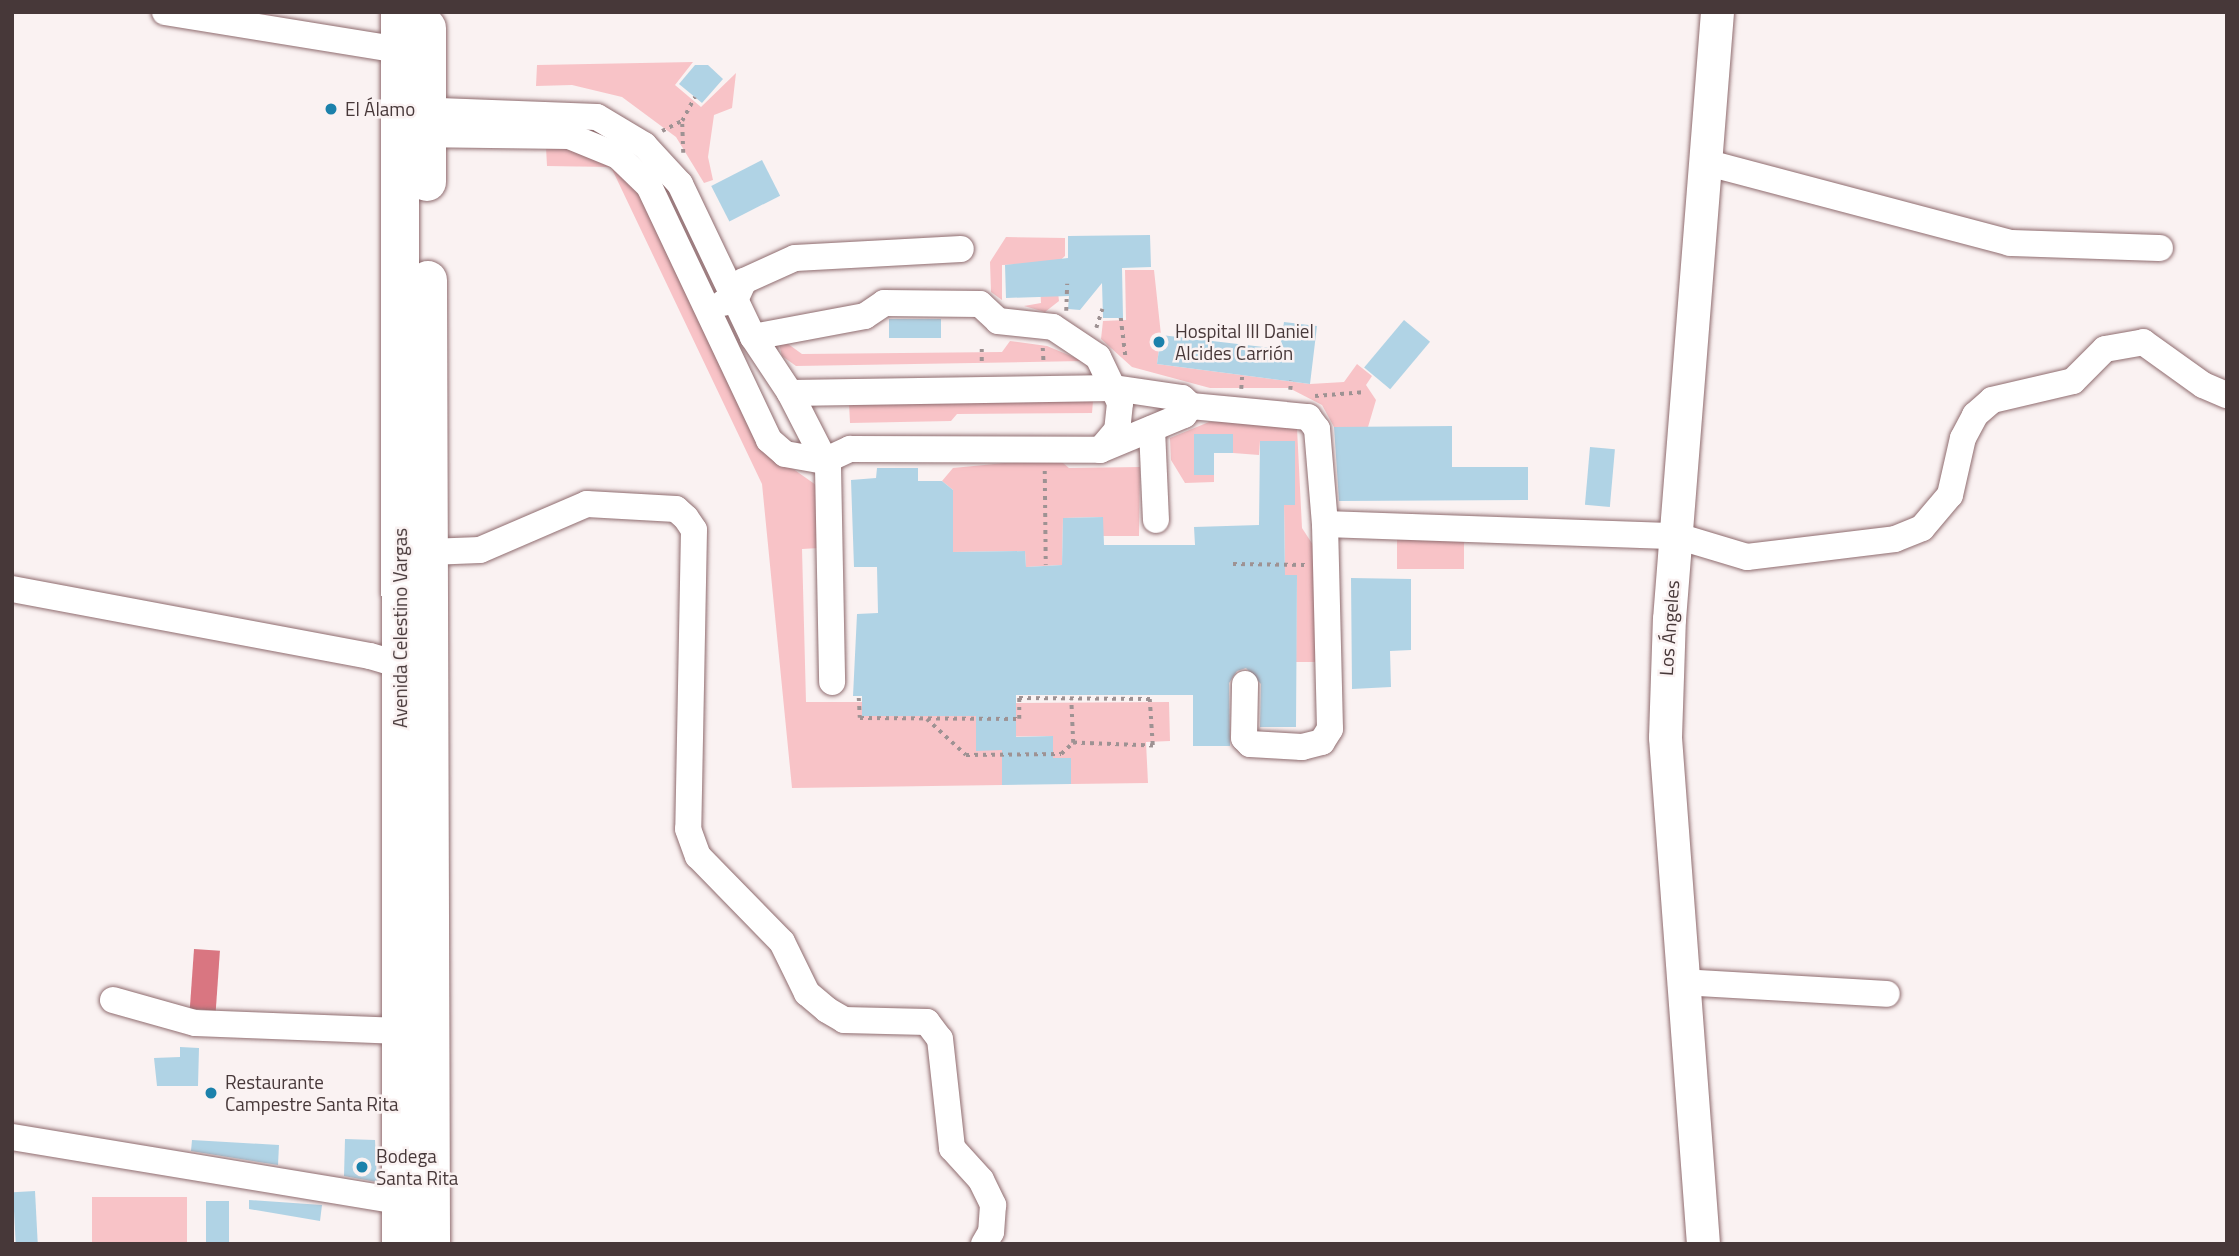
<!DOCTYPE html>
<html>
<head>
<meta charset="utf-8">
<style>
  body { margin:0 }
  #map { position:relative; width:2239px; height:1256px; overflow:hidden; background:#faf2f2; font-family:"Titillium Web",sans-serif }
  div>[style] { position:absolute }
  .green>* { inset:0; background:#f8c3c7; transform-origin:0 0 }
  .water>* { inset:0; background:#d97681; transform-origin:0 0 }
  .building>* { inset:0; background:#b0d3e5; transform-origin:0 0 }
  .path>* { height:3.5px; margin-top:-1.75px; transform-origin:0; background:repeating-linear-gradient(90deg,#9e9293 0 3.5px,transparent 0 8.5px) }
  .roads { filter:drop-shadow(0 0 2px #8f6c6f) drop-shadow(0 0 2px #8f6c6f) }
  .minor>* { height:26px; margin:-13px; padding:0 13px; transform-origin:13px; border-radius:13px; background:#fff }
  .major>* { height:33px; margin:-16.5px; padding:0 16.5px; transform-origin:16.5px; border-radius:16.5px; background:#fff }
  .highway>* { height:38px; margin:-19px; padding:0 19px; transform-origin:19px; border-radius:19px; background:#fff }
  .dots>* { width:19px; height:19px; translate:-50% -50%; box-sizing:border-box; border:4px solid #faf2f2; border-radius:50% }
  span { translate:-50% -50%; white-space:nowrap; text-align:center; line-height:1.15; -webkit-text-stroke:5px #faf2f2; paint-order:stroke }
  .poi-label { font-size:19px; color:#473839 }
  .left { translate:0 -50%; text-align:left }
  .street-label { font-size:19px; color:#473839 }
  .frame { position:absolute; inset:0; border:14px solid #473839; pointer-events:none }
</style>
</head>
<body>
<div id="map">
  <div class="green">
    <div style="clip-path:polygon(693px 62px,675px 85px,701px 107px,736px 73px,732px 108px,714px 115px,708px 157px,713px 180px,704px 183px,676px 137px,622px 97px,572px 85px,536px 86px,537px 65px)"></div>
    <div style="clip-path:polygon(evenodd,555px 140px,633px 177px,772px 454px,816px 485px,819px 548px,802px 549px,806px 702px,862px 702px,862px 716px,1015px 716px,1016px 703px,1169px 702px,1170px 741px,1146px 742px,1148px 783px,1071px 784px,1003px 766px,1002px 785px,792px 788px,762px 484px,611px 167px,547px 166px,546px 147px,555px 140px,1053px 736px,1053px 749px,976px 750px,977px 737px,1053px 736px)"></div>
    <div style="clip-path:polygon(1006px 237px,1065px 238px,1065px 256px,1055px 265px,1059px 301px,1045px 312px,1024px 306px,1041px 303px,1039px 264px,1002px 265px,1002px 300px,991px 292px,990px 262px)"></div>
    <div style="clip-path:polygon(1125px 270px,1154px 270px,1161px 335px,1157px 364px,1310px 384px,1344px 382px,1357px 364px,1372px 376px,1366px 385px,1376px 400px,1368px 427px,1334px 427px,1322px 405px,1289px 388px,1210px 388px,1132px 367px,1101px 339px,1103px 321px,1126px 320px)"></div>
    <div style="clip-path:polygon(777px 336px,802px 354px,1002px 352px,1010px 341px,1047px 346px,1083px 361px,796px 366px,782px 356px)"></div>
    <div style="clip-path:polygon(1093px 401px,1092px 413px,957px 414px,951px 421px,850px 423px,849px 403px)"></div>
    <div style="clip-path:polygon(1209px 422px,1289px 422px,1297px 428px,1302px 528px,1315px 548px,1315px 662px,1296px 662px,1297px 575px,1248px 575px,1232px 566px,1285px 567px,1284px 505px,1295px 504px,1295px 441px,1260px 441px,1259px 455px,1233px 453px,1233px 434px,1194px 434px,1194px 475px,1214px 475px,1214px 482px,1185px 483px,1171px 460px,1170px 438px)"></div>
    <div style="clip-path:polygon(1057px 458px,1069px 468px,1140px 467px,1139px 536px,1103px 536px,1102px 517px,1063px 518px,1062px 565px,1026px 567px,1025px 551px,953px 552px,953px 490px,942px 481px,953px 468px)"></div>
    <div style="left:1397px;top:539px;width:67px;height:30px"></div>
    <div style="left:187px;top:1197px;width:47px;height:95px;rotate:90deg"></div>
  </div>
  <div class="water">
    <div style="left:194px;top:949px;width:26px;height:60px;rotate:4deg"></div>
  </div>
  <div class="building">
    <div style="clip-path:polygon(695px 65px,708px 65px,723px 79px,702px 103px,679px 84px)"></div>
    <div style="left:762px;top:160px;width:40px;height:57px;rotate:63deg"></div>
    <div style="clip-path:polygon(1150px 235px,1151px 267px,1122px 268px,1123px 318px,1103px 318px,1102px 283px,1080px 310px,1068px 309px,1069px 296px,1006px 298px,1005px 265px,1068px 258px,1068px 236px)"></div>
    <div style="left:941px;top:319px;width:19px;height:52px;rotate:90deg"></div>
    <div style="left:1404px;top:320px;width:34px;height:62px;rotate:40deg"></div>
    <div style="clip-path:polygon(1284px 322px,1317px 326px,1310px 384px,1157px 364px,1161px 335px,1280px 349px)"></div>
    <div style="clip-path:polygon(1452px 426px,1452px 467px,1528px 467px,1528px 500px,1339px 501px,1334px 427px)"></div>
    <div style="clip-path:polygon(1194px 434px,1233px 434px,1233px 453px,1214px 453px,1214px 475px,1194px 475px)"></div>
    <div style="clip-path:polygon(1260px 441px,1295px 441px,1295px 505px,1284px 505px,1285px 575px,1297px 575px,1296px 727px,1260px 727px,1261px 684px,1246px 668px,1237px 671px,1229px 683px,1230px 746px,1193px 746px,1193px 695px,1016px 695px,1016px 737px,1053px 736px,1053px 758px,1071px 758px,1071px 784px,1002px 785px,1002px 750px,976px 751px,976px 716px,862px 716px,862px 696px,853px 696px,857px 614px,878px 613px,877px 567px,854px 567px,851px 480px,876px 478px,877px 468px,918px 468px,918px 481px,942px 481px,953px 490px,953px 552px,1025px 551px,1026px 567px,1062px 565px,1063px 518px,1103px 517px,1104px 545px,1195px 545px,1194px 527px,1259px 525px)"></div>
    <div style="left:1590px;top:447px;width:25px;height:58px;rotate:5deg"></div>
    <div style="clip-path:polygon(1351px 578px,1411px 579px,1411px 650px,1390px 651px,1391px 687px,1352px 689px)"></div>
    <div style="clip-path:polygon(180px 1047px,199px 1048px,198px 1086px,157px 1086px,154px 1058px,180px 1057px)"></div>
    <div style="clip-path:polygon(345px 1139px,375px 1140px,377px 1182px,344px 1176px)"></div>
    <div style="clip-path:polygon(192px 1140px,279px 1145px,278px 1165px,191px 1151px)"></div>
    <div style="left:35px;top:1191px;width:53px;height:22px;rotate:87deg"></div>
    <div style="clip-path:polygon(249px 1200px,322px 1205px,320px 1221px,249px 1209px)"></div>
    <div style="left:206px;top:1201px;width:23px;height:43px"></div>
  </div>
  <div class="path">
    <div style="left:662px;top:131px;width:22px;rotate:-27deg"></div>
    <div style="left:683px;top:153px;width:32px;rotate:-92deg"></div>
    <div style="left:682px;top:121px;width:27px;rotate:-62deg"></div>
    <div style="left:1066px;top:311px;width:27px;rotate:-88deg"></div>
    <div style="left:1121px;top:318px;width:42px;rotate:83.2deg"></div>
    <div style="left:1096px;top:328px;width:20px;rotate:-72deg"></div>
    <div style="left:1043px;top:348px;width:17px;rotate:87deg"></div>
    <div style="left:982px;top:349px;width:16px;rotate:90deg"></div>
    <div style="left:1241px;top:389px;width:15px;rotate:-86deg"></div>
    <div style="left:1290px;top:390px;width:9px;rotate:-84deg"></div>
    <div style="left:1315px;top:396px;width:51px;rotate:-4.5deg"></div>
    <div style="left:1045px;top:471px;width:94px;rotate:89.4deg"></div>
    <div style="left:1233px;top:564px;width:72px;rotate:0.8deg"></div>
    <div style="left:859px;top:698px;width:20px;rotate:87deg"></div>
    <div style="left:860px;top:718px;width:159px;rotate:0.4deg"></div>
    <div style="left:1019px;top:719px;width:21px;rotate:-90deg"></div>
    <div style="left:1019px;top:698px;width:131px;rotate:0.4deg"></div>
    <div style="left:1150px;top:699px;width:47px;rotate:86.3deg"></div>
    <div style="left:1153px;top:746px;width:80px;rotate:-177.9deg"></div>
    <div style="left:1073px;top:743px;width:44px;rotate:-92.6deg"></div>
    <div style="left:927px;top:719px;width:53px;rotate:42.7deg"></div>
    <div style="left:966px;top:755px;width:95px;rotate:-0.6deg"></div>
    <div style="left:1061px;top:754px;width:16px;rotate:-43deg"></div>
  </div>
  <div class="roads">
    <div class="minor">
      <div style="left:165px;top:12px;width:238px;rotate:9.2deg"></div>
      <div style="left:413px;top:110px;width:184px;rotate:2.2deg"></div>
      <div style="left:597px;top:117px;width:55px;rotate:30.8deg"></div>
      <div style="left:644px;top:145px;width:53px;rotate:47.3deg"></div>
      <div style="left:680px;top:184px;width:170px;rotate:64.5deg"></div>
      <div style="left:753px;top:337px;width:67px;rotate:56.5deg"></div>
      <div style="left:790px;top:393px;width:83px;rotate:62.8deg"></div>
      <div style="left:828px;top:467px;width:215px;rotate:88.9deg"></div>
      <div style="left:411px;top:134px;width:158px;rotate:0.7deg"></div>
      <div style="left:569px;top:136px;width:53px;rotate:22.2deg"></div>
      <div style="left:618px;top:156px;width:43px;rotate:44.1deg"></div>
      <div style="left:649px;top:186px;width:281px;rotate:64.7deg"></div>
      <div style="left:769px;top:440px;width:21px;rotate:41deg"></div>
      <div style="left:785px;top:454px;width:40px;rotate:10deg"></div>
      <div style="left:824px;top:461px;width:29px;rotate:-25deg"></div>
      <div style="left:850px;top:449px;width:250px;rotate:0.2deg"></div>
      <div style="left:1100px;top:450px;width:91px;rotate:-22.6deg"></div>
      <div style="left:1184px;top:415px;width:11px;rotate:-52deg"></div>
      <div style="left:1708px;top:163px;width:312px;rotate:14.8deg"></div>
      <div style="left:2010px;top:243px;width:150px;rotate:1.9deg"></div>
      <div style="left:723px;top:303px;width:12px;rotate:-14deg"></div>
      <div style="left:735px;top:300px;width:21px;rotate:-65deg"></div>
      <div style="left:744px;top:281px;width:56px;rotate:-24.3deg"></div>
      <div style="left:795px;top:258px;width:166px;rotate:-3.1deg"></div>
      <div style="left:753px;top:337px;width:114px;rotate:-10.6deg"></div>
      <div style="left:865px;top:316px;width:23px;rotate:-34deg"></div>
      <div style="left:884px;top:303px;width:96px;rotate:0.6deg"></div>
      <div style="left:980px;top:304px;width:25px;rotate:43deg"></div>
      <div style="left:998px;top:321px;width:55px;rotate:6.2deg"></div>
      <div style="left:1053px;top:327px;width:54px;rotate:33.7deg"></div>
      <div style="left:1098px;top:357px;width:51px;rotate:64.4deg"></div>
      <div style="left:1120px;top:403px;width:27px;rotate:96deg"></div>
      <div style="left:1117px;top:430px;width:26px;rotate:130deg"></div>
      <div style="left:790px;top:393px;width:324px;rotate:-0.9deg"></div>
      <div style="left:1114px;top:388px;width:69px;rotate:8.4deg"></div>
      <div style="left:1182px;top:398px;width:12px;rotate:42deg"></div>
      <div style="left:1191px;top:406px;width:118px;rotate:5.4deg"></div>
      <div style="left:1308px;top:417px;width:15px;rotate:53deg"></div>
      <div style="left:1317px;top:429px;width:95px;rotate:85.2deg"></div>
      <div style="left:1325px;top:524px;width:205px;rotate:88.6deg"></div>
      <div style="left:1330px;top:729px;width:15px;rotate:122deg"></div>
      <div style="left:1322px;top:742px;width:21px;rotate:166deg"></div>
      <div style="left:1302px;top:747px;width:52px;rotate:-176.7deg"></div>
      <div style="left:1250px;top:744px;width:8px;rotate:-135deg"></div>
      <div style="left:1244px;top:738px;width:54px;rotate:-88.9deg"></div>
      <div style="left:1152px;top:429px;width:91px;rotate:87.5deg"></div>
      <div style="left:1325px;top:524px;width:352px;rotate:2deg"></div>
      <div style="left:1677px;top:536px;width:73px;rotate:16.7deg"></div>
      <div style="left:1747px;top:557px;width:149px;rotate:-6.9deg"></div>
      <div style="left:1895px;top:539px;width:29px;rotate:-22deg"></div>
      <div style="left:1922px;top:528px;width:43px;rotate:-49.7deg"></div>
      <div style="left:1950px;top:495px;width:58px;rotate:-77.2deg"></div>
      <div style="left:1963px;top:438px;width:26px;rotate:-62deg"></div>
      <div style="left:1975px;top:415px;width:23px;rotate:-41deg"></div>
      <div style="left:1992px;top:400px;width:83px;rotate:-13.2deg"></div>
      <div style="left:2073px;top:381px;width:45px;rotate:-45deg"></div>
      <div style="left:2105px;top:349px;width:39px;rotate:-10deg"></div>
      <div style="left:2143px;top:342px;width:74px;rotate:35.6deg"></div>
      <div style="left:2203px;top:385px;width:26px;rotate:23deg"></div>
      <div style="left:429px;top:552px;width:51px;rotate:-2.2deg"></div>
      <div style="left:480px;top:550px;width:116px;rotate:-23.3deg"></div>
      <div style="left:587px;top:504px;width:89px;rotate:3.2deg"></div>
      <div style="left:676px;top:509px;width:13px;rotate:42deg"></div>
      <div style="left:686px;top:518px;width:14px;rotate:56deg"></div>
      <div style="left:694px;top:530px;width:299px;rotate:91.1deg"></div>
      <div style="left:688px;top:829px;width:29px;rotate:70deg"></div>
      <div style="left:698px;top:856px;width:120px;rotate:45.7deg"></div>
      <div style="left:782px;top:942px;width:57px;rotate:63.9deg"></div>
      <div style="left:807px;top:993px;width:26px;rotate:40deg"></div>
      <div style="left:827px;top:1010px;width:20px;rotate:30deg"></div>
      <div style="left:844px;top:1020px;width:83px;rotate:1.4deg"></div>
      <div style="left:927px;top:1022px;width:21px;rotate:53deg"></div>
      <div style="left:940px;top:1039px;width:110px;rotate:83.7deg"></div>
      <div style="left:952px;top:1148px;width:43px;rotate:47.8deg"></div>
      <div style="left:981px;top:1180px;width:28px;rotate:64deg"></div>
      <div style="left:993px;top:1205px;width:27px;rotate:94deg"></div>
      <div style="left:991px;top:1232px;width:14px;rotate:120deg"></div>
      <div style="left:12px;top:589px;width:364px;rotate:10.6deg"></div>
      <div style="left:370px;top:656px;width:46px;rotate:16.5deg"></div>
      <div style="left:1681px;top:982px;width:206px;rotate:3.3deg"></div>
      <div style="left:113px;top:1000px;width:85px;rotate:15.7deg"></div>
      <div style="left:195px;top:1023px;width:206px;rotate:2.2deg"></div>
      <div style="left:12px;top:1137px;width:409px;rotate:9.4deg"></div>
    </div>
    <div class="major">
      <div style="left:1703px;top:1244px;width:508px;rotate:-94.29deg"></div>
      <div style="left:1665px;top:737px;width:118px;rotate:-88.1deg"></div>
      <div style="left:1669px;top:619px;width:609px;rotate:-85.48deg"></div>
    </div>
    <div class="highway">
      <div style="left:400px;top:12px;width:1232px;rotate:89.95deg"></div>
      <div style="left:427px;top:28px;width:154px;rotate:90deg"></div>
      <div style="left:428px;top:280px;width:964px;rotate:89.82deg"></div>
    </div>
  </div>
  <div class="dots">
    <div style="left:331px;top:109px;background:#1b81ab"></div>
    <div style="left:1159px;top:342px;background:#1b81ab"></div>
    <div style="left:211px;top:1093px;background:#1b81ab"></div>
    <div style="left:362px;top:1167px;background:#1b81ab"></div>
  </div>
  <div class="poi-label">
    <span class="left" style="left:345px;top:109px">El Álamo</span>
    <span class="left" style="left:1175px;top:342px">Hospital III Daniel<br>Alcides Carrión</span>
    <span class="left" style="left:225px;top:1093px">Restaurante<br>Campestre Santa Rita</span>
    <span class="left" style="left:376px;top:1167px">Bodega<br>Santa Rita</span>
  </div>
  <div class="street-label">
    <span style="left:400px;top:628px;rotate:-90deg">Avenida Celestino Vargas</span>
    <span style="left:1669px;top:628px;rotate:-86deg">Los Ángeles</span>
  </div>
  <div class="frame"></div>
</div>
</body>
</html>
